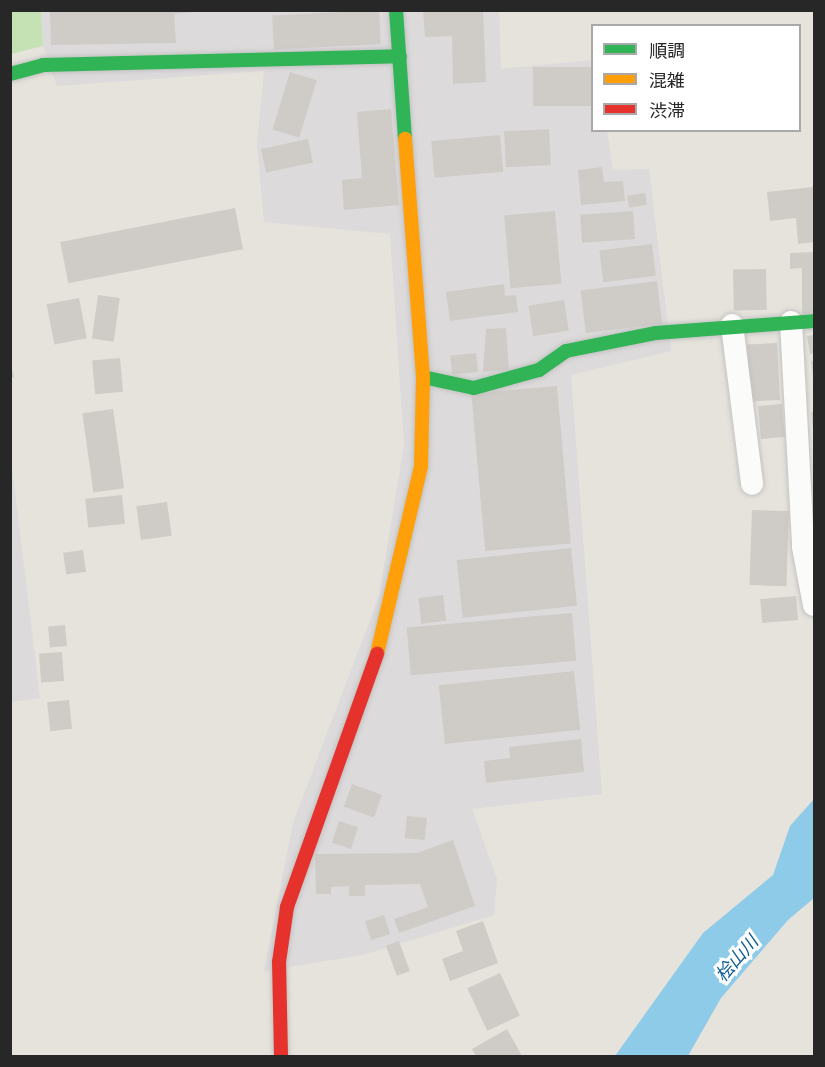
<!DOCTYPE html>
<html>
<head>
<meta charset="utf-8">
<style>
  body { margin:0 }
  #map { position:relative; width:825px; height:1067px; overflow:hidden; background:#e6e3dc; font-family:Signika,"Noto Sans JP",sans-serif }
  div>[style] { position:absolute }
  .industrial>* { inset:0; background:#dcdadb }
  .green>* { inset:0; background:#c4e2b4 }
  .water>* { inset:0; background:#8ecbe9 }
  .building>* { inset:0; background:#cfccc7; transform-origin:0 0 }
  .roads { filter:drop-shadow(0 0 2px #c3c2c2) drop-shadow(0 0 2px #c3c2c2) }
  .street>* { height:22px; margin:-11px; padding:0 11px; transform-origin:11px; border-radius:11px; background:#fbfbfa }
  .fast>* { height:14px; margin:-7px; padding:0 7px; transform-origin:7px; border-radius:7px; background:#30b455 }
  .slow>* { height:14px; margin:-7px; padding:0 7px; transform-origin:7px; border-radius:7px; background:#ff9f0a }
  .jam>* { height:14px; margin:-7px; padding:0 7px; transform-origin:7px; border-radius:7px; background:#e5322d }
  span { translate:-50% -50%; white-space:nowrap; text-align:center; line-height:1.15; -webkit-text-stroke:6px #fff; paint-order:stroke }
  .water-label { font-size:18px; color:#0c5c96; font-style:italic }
  .frame { position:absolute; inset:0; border:12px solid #272727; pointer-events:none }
  .legend { position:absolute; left:591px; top:24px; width:210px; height:108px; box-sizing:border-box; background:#fff; border:2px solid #a9a9a9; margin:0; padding:8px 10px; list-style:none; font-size:18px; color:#272727 }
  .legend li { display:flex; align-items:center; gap:12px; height:30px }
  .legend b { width:30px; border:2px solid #a9a9a9 }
</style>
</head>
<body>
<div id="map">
  <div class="industrial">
    <div style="clip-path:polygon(41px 11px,499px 11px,501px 69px,592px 60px,592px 130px,607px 131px,613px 170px,649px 169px,671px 351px,571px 375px,602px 794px,472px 809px,497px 879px,494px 915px,363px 955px,264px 971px,293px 823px,379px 596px,404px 445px,390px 234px,264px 222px,257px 145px,264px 71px,57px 86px,43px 46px)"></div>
    <div style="clip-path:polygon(11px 459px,40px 698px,11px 702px,10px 701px)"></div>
  </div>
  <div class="green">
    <div style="clip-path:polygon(11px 10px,41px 11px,43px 46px,11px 54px)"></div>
  </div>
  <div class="water">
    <div style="clip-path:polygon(814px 799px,814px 898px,788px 920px,721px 998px,688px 1056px,615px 1056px,703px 933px,773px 875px,790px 826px)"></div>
  </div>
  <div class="building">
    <div style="clip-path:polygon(50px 10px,196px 10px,196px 12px,174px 14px,176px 43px,51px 45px)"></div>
    <div style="left:379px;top:10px;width:34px;height:107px;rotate:87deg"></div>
    <div style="clip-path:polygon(423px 10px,483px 10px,486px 82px,453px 84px,452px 36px,425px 37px)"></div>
    <div style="left:592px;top:67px;width:39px;height:59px;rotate:90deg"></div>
    <div style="left:290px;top:72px;width:28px;height:60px;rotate:17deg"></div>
    <div style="clip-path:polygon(391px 109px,399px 205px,344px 210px,342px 180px,362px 178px,357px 112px)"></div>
    <div style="left:549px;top:129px;width:36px;height:45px;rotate:87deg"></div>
    <div style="left:500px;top:135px;width:37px;height:69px;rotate:85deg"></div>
    <div style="left:308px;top:139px;width:24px;height:48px;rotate:78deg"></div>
    <div style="clip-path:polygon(602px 167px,604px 182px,623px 181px,625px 201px,581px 205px,578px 170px)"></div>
    <div style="clip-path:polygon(813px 187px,814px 242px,798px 244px,796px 218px,770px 221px,767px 192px)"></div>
    <div style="left:645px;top:193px;width:12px;height:18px;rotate:81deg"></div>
    <div style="left:235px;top:208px;width:42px;height:178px;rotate:79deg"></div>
    <div style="left:555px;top:211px;width:73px;height:51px;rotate:85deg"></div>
    <div style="left:633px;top:211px;width:28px;height:53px;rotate:86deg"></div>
    <div style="left:652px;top:244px;width:32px;height:53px;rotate:83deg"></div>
    <div style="clip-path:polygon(814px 252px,814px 314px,802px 314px,802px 268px,790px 269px,790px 253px)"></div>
    <div style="left:766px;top:269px;width:41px;height:33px;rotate:89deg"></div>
    <div style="left:657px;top:281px;width:43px;height:77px;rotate:83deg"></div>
    <div style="clip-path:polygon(504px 284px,505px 296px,516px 295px,518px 312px,450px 321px,446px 292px)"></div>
    <div style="left:98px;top:295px;width:22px;height:44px;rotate:8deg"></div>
    <div style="left:79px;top:298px;width:41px;height:33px;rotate:79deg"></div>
    <div style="left:564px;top:300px;width:31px;height:36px;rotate:81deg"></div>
    <div style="clip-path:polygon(506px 328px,509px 370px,483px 372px,486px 329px)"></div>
    <div style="clip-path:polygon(814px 335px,814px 353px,810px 354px,807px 336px)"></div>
    <div style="left:777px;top:343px;width:57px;height:30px;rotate:87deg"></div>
    <div style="left:476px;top:353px;width:19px;height:26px;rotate:84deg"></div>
    <div style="left:120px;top:358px;width:34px;height:28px;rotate:85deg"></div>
    <div style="clip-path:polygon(814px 360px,814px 376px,813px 376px,811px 361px)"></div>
    <div style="clip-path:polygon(10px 362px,14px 377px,10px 378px)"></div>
    <div style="left:557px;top:386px;width:158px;height:86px;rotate:85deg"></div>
    <div style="left:782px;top:404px;width:33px;height:24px;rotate:85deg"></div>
    <div style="left:113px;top:409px;width:80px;height:31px;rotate:82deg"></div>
    <div style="clip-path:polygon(811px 412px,814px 412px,814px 430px,813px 430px)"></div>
    <div style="left:122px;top:495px;width:29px;height:37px;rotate:84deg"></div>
    <div style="left:167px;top:502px;width:34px;height:31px;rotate:82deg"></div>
    <div style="left:752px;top:510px;width:37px;height:75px;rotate:2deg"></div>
    <div style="left:571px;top:548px;width:58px;height:115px;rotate:84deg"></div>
    <div style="left:83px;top:550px;width:22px;height:20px;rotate:82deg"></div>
    <div style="left:443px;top:595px;width:26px;height:25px;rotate:83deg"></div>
    <div style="left:796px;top:596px;width:24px;height:36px;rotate:85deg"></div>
    <div style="left:572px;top:613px;width:48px;height:166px;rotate:85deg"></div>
    <div style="left:65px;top:625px;width:21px;height:17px;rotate:85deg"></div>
    <div style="left:62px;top:652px;width:29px;height:23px;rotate:86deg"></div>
    <div style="left:574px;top:671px;width:59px;height:136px;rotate:84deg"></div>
    <div style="left:69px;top:700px;width:29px;height:22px;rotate:84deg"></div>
    <div style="clip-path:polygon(581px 739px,584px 772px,486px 783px,484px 761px,510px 758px,509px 747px)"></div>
    <div style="left:352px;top:784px;width:32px;height:24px;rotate:20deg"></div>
    <div style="left:407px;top:816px;width:20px;height:22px;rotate:6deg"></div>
    <div style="left:339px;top:821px;width:20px;height:23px;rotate:18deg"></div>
    <div style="clip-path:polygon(453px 840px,475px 906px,399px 933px,394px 919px,428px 907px,420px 884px,365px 885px,365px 896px,349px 896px,349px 886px,331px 887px,331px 894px,316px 894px,315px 854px,417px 853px)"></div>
    <div style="left:384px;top:915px;width:20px;height:20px;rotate:72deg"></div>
    <div style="clip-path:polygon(483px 921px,498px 963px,450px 981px,442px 959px,463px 951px,456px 931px)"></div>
    <div style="left:399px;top:941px;width:32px;height:14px;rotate:70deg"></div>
    <div style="left:500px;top:973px;width:47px;height:36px;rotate:65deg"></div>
    <div style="clip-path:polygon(507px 1029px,522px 1056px,476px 1056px,472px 1049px)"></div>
  </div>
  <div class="roads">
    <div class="street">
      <div style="left:791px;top:322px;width:225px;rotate:86.9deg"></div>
      <div style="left:803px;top:547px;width:59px;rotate:79.3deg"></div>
      <div style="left:732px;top:325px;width:160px;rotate:82.8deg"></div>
    </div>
    <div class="fast">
      <div style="left:396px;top:10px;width:129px;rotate:86deg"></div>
      <div style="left:10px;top:74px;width:34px;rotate:-15deg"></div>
      <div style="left:43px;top:65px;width:357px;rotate:-1.4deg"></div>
      <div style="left:423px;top:377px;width:52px;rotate:12.2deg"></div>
      <div style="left:474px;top:388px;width:67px;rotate:-15.5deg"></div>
      <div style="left:539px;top:370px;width:33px;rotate:-35deg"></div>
      <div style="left:566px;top:351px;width:92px;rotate:-11.3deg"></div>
      <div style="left:656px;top:333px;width:158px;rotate:-4.3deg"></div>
    </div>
    <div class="slow">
      <div style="left:377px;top:654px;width:193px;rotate:-76.8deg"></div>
      <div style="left:421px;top:466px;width:89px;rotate:-88.7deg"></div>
      <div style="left:423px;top:377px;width:239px;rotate:-94.3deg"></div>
    </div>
    <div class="jam">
      <div style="left:281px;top:1056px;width:94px;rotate:-91.2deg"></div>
      <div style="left:279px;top:962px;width:56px;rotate:-81.7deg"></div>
      <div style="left:287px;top:907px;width:269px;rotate:-70.4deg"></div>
    </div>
  </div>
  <div class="water-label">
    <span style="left:737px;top:959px;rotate:-49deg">桧山川</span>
  </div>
  <div class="frame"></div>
  <ul class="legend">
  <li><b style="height:8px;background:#30b455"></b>順調</li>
  <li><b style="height:8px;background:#ff9f0a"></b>混雑</li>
  <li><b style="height:8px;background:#e5322d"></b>渋滞</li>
  </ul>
</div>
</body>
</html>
